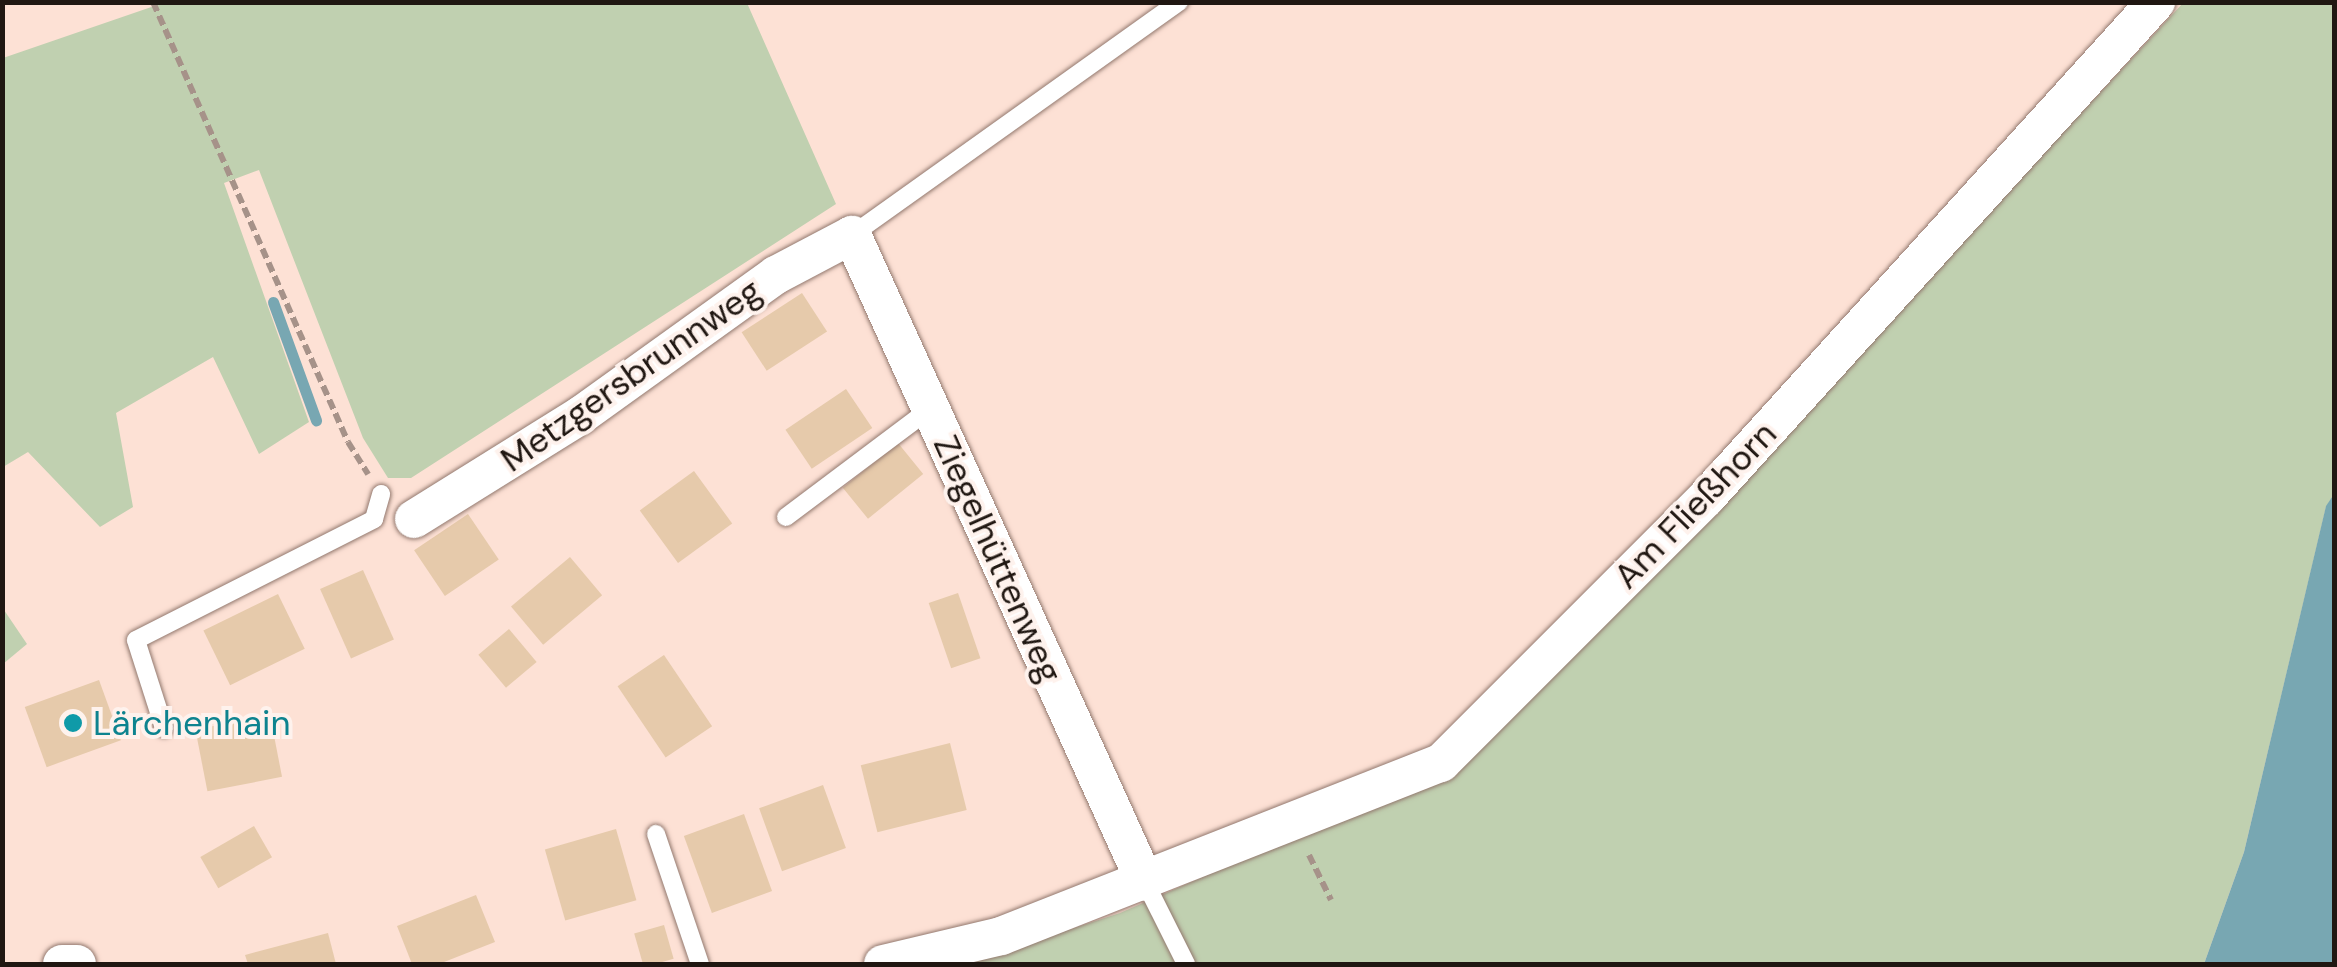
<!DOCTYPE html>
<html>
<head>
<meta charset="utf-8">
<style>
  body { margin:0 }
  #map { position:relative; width:2337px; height:967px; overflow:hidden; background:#fde1d5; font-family:"DM Sans",sans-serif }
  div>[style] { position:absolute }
  .green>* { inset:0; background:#c0d0b0 }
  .water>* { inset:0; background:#78a7b2 }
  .stream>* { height:11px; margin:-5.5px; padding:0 5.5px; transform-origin:5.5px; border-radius:5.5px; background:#78a7b2 }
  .building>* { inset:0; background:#e6caab; transform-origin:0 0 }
  .path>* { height:6px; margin-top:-3px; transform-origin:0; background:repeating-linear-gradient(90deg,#a69289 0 10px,transparent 0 15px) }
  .roads { filter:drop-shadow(0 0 2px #92786e) drop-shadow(0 0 2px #92786e) }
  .service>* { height:18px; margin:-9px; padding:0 9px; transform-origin:9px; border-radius:9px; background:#fff }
  .minor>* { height:38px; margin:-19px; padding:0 19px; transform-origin:19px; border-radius:19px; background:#fff }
  .dots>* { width:28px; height:28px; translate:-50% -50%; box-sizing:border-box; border:5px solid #fef2ed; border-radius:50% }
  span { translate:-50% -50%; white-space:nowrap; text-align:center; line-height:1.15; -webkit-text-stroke:8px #fef2ed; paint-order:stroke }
  .street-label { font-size:35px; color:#201712 }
  .culture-label { font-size:35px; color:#0d838f }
  .left { translate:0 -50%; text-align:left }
  .frame { position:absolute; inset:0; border:5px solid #201712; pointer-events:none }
</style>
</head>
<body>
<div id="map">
  <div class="green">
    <div style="clip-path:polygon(163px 3px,747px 3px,836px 204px,411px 478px,388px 478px,363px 438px,259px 170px,224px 183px,309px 422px,259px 454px,213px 357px,116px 413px,133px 507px,100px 527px,28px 452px,3px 467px,3px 58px)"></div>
    <div style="clip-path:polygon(2183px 3px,2334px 3px,2334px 494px,2326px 507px,2244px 852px,2204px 964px,963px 964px,1120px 913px,1453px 768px,1713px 511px)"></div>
    <div style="clip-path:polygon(2px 607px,27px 644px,3px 664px,2px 664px)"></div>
  </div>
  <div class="water">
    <div style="clip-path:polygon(2334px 494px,2334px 964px,2204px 964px,2244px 852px,2326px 506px)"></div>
  </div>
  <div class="stream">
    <div style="left:273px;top:302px;width:126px;rotate:70deg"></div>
  </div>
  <div class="building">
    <div style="left:802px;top:293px;width:46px;height:72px;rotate:57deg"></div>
    <div style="left:846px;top:389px;width:47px;height:73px;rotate:56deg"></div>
    <div style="left:898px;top:443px;width:40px;height:71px;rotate:51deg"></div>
    <div style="left:694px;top:471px;width:65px;height:67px;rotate:54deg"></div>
    <div style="left:468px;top:514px;width:55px;height:65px;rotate:56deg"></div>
    <div style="left:570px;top:557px;width:50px;height:77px;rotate:50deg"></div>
    <div style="left:363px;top:570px;width:76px;height:47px;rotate:66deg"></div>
    <div style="left:958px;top:593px;width:69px;height:31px;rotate:71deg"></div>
    <div style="left:278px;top:594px;width:61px;height:83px;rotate:64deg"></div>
    <div style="left:509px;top:629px;width:43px;height:40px;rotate:50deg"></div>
    <div style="left:664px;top:655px;width:86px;height:56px;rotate:56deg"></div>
    <div style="left:99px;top:680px;width:64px;height:79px;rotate:70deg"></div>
    <div style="left:270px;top:715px;width:63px;height:76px;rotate:79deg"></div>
    <div style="left:950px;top:743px;width:69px;height:92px;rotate:76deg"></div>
    <div style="left:823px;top:785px;width:67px;height:68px;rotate:70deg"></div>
    <div style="left:744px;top:814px;width:82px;height:64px;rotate:70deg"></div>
    <div style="left:254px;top:826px;width:36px;height:62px;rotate:60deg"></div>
    <div style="left:616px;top:829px;width:74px;height:74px;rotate:74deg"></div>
    <div style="clip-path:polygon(476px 895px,495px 942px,439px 964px,412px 964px,397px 926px)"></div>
    <div style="left:664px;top:925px;width:35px;height:31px;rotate:74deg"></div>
    <div style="clip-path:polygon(328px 933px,336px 964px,248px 964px,245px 955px)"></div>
  </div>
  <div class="path">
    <div style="left:153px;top:2px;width:481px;rotate:66.1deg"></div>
    <div style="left:348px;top:442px;width:38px;rotate:58deg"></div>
    <div style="left:1309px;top:855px;width:50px;rotate:63.9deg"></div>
  </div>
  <div class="roads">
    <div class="service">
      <div style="left:852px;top:235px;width:402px;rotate:-35.5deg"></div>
      <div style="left:786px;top:517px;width:180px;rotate:-36.9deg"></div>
      <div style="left:164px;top:728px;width:92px;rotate:-107.7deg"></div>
      <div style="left:136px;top:640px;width:267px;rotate:-26.9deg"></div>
      <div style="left:374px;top:519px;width:26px;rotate:-74deg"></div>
      <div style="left:656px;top:834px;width:137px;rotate:71.3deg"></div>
      <div style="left:1145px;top:882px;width:92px;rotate:63.4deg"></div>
    </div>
    <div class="minor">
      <div style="left:414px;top:519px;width:197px;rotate:-31.9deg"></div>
      <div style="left:581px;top:415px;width:240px;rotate:-35.7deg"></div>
      <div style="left:776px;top:275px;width:86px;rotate:-27.8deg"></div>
      <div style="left:852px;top:235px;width:710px;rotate:65.64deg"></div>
      <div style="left:62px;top:964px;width:15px"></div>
      <div style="left:883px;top:964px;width:121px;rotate:-13.3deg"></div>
      <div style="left:1001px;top:936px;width:473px;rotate:-21.5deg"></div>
      <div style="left:1441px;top:763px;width:375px;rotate:-45deg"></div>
      <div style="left:1706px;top:498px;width:670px;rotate:-47.78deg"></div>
    </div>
  </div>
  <div class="dots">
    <div style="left:73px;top:723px;background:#0f9aa8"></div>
  </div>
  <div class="street-label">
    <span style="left:631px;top:375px;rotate:-35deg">Metzgersbrunnweg</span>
    <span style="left:1695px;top:505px;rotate:-46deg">Am Fließhorn</span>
    <span style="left:998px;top:559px;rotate:66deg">Ziegelhüttenweg</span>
  </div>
  <div class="culture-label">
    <span class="left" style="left:93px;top:723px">Lärchenhain</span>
  </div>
  <div class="frame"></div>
</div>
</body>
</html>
